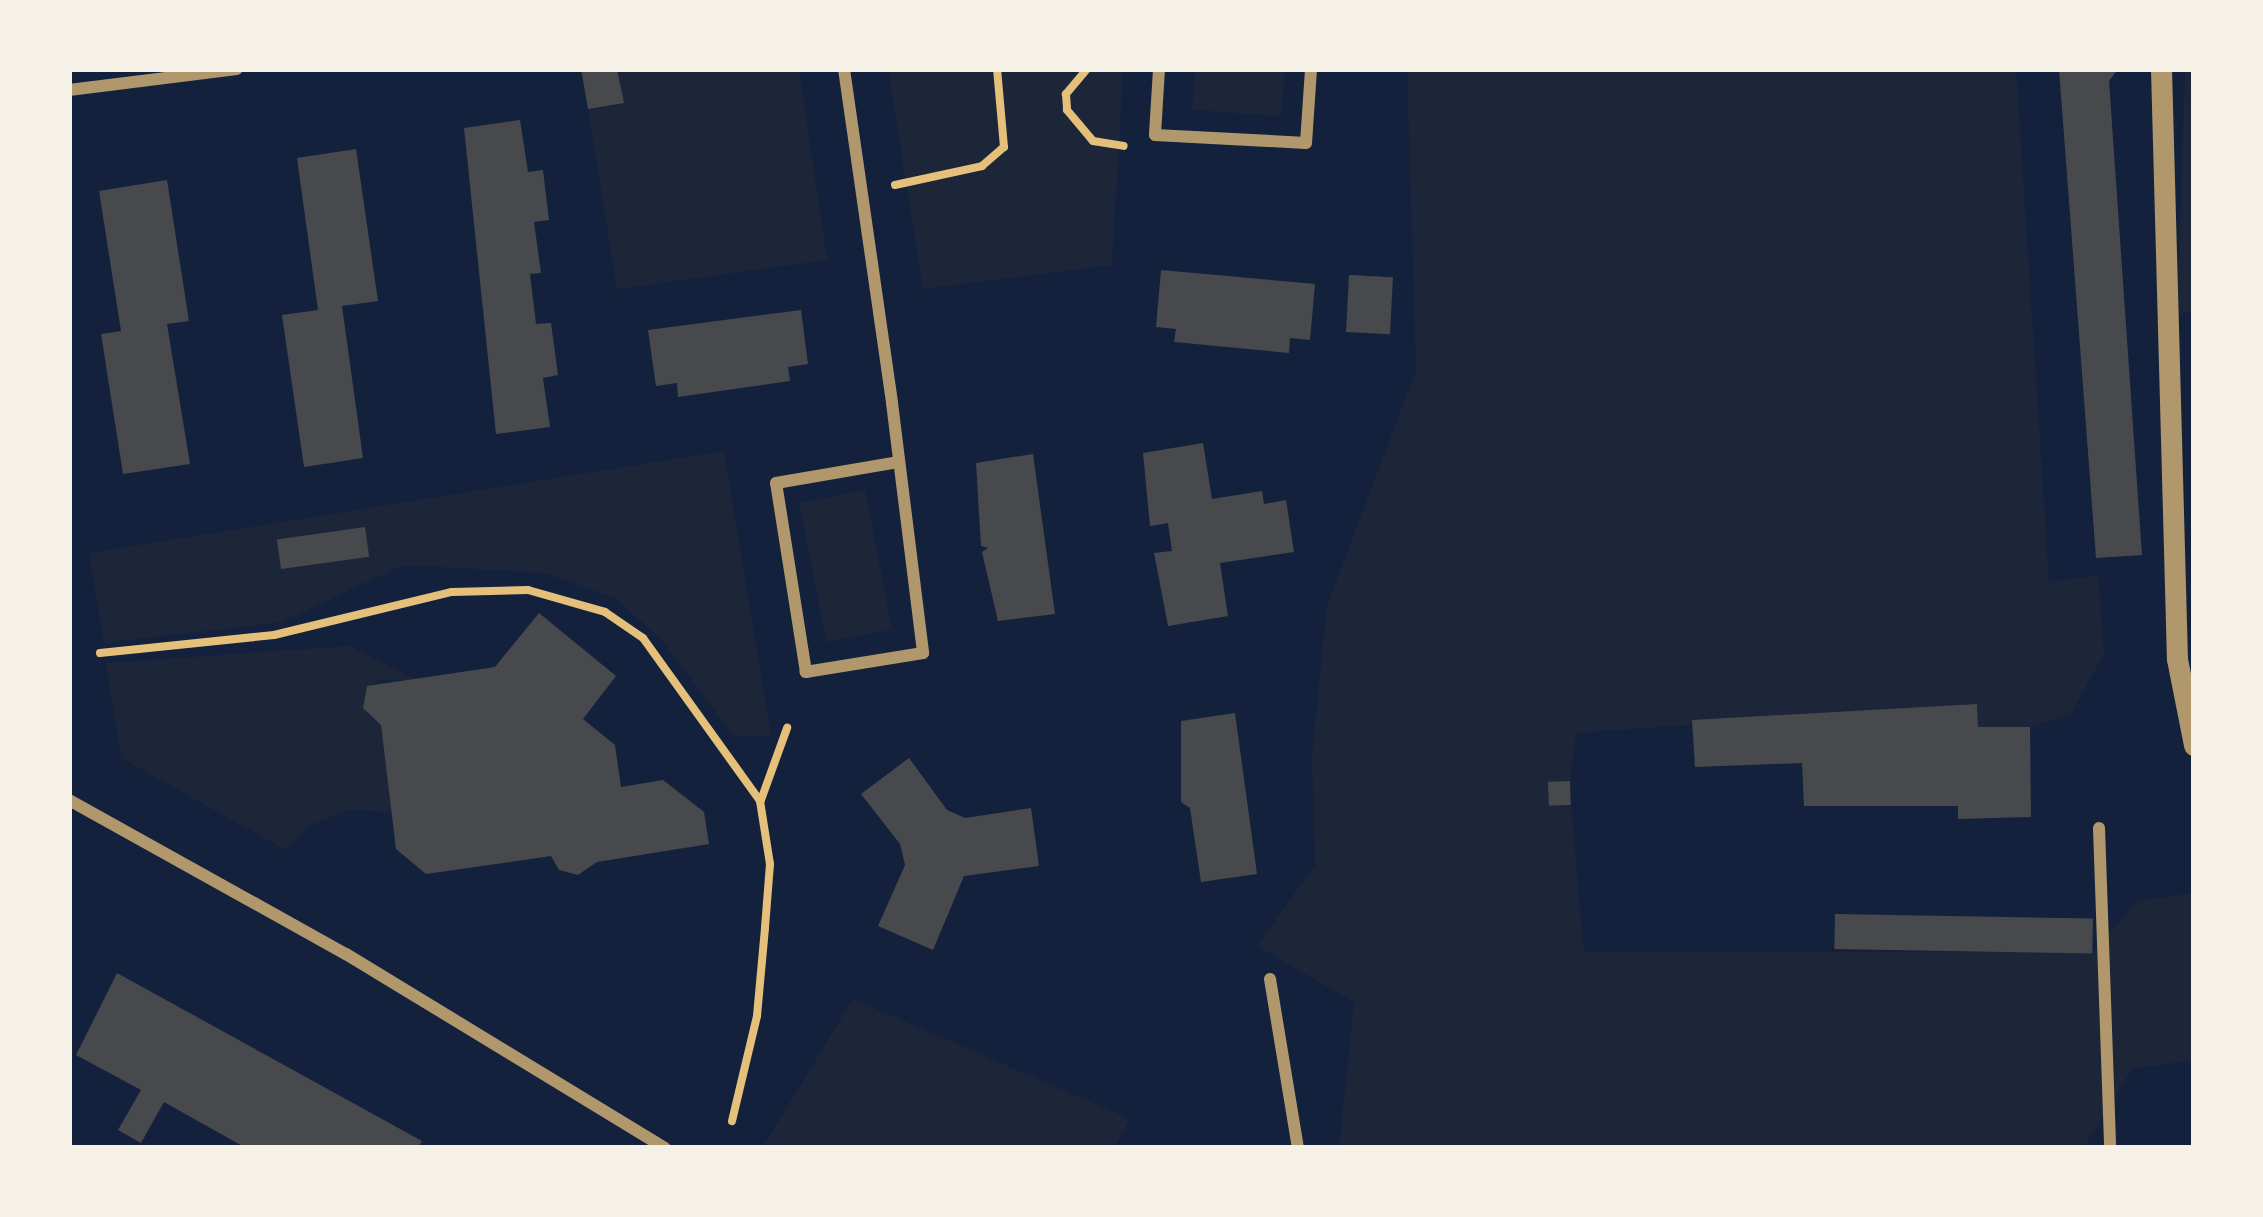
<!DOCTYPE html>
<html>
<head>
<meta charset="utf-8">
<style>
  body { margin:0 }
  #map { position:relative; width:2263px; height:1217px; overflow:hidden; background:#14213d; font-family:Raleway,sans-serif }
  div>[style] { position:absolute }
  .green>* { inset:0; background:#1d2539; transform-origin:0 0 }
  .building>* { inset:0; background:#48494c; transform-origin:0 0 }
  .path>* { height:8px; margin:-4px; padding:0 4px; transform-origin:4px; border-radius:4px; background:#e5c07b }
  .minor>* { height:12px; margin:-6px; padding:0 6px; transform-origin:6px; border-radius:6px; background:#b1986c }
  .tertiary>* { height:21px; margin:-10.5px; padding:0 10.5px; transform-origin:10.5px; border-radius:10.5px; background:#b1986c }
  span { translate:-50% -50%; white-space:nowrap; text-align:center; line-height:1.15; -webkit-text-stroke:10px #f6f1e7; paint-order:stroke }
  .frame { position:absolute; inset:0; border:72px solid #f6f1e7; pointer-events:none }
</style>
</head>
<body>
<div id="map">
  <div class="green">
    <div style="clip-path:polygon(617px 69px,799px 69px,827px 260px,617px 289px,588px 109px,623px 103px)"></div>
    <div style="clip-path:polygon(888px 69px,1123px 69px,1112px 265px,923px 289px)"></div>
    <div style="clip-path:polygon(1195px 69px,1285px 69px,1281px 116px,1192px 110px)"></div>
    <div style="clip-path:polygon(1407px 69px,2016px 69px,2049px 581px,2098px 576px,2104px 653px,2071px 714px,2030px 727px,1978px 727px,1977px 704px,1576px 733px,1570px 781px,1548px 782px,1549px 806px,1571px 805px,1584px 952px,2092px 952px,2138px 901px,2194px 893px,2194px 1060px,2132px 1069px,2083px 1148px,1339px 1148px,1354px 1002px,1257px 946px,1315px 865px,1312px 754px,1327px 606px,1416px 370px)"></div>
    <div style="clip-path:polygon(2185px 69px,2194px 69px,2192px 312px,2177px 314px)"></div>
    <div style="clip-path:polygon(724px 451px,771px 736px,734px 736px,664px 643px,616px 598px,544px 573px,404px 565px,281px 622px,104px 643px,89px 553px)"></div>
    <div style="left:865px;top:490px;width:142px;height:67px;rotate:79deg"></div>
    <div style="clip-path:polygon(350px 646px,418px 680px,376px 680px,362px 701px,381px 725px,392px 812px,349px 810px,309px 826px,286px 850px,121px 758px,106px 663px)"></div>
    <div style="clip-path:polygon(853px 999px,1130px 1119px,1114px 1148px,762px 1148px)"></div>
  </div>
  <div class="building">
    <div style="clip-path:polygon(581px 69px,617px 69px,624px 103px,588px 109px)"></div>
    <div style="clip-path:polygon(2059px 69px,2118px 69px,2109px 81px,2142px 555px,2096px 558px)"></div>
    <div style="clip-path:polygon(520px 120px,528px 172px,543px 170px,549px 220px,534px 222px,541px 273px,530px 274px,536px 324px,551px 323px,558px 375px,543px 378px,550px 427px,496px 434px,464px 128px)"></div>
    <div style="clip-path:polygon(356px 149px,378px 301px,342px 306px,363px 458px,304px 467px,282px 315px,318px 310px,297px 158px)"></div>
    <div style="clip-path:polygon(167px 180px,189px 321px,167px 324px,190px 464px,123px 474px,101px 334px,121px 331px,99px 191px)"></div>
    <div style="clip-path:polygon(1161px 270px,1315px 284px,1310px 340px,1290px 338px,1289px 353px,1174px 342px,1176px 329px,1156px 327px)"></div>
    <div style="left:1349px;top:275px;width:44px;height:57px;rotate:3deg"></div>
    <div style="clip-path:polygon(801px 310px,808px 364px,788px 367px,790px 381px,678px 397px,677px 383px,656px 386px,648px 330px)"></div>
    <div style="clip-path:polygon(1203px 443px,1212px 499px,1262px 491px,1264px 504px,1286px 500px,1294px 552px,1220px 563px,1228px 616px,1168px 626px,1154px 553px,1172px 551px,1168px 523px,1150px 526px,1143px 453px)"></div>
    <div style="clip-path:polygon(1033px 454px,1055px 614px,998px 621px,982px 552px,988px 548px,981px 546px,976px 463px)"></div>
    <div style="left:365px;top:527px;width:30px;height:89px;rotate:82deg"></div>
    <div style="clip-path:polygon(539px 613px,616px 676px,583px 719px,615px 745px,621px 787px,663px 780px,704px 812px,709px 844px,597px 862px,578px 875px,559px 870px,551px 856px,426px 874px,396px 849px,381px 725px,363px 708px,367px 686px,495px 667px)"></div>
    <div style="clip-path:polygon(1977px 704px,1978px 727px,2030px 727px,2031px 817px,1958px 819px,1958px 806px,1804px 806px,1802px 763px,1695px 767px,1692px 720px)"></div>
    <div style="clip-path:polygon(1235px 713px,1257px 874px,1201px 882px,1190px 808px,1181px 802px,1181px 721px)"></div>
    <div style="clip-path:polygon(909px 758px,947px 810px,965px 818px,1031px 808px,1039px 866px,964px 876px,933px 950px,878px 926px,905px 865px,900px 844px,861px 794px)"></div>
    <div style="left:1570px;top:781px;width:24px;height:22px;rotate:88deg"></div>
    <div style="left:1835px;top:914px;width:258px;height:35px;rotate:1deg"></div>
    <div style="clip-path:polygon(117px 973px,422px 1141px,418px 1148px,246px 1148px,164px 1102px,141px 1143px,118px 1130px,141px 1090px,76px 1055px)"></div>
  </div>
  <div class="path">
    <div style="left:1087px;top:69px;width:33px;rotate:130deg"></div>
    <div style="left:1066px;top:94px;width:16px;rotate:86deg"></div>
    <div style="left:1067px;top:110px;width:40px;rotate:50deg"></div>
    <div style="left:1093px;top:141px;width:31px;rotate:9deg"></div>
    <div style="left:895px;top:185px;width:89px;rotate:-12.3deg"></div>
    <div style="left:982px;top:166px;width:29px;rotate:-41deg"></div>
    <div style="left:1004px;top:147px;width:78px;rotate:-95.1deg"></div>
    <div style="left:100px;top:653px;width:175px;rotate:-5.9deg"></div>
    <div style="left:274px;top:635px;width:183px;rotate:-13.6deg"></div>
    <div style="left:452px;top:592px;width:76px;rotate:-1.5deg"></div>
    <div style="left:528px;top:590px;width:80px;rotate:15.9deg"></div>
    <div style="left:605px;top:612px;width:46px;rotate:34.4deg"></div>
    <div style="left:643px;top:638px;width:201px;rotate:54.3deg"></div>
    <div style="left:760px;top:801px;width:64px;rotate:81deg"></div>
    <div style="left:770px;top:864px;width:64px;rotate:94.5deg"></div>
    <div style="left:765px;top:928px;width:88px;rotate:95.2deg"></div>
    <div style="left:757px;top:1016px;width:108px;rotate:103.4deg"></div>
    <div style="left:761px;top:800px;width:77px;rotate:-70.1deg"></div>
  </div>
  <div class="minor">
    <div style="left:844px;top:69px;width:337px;rotate:81.8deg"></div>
    <div style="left:892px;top:403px;width:252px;rotate:82.9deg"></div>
    <div style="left:923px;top:653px;width:119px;rotate:170.8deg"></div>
    <div style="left:806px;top:672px;width:191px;rotate:-99deg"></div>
    <div style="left:776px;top:483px;width:125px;rotate:-9.7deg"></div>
    <div style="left:1159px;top:69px;width:66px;rotate:93.5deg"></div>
    <div style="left:1155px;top:135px;width:151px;rotate:3deg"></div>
    <div style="left:1306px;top:143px;width:74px;rotate:-86.1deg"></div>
    <div style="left:69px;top:90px;width:169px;rotate:-7.1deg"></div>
    <div style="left:69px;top:800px;width:317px;rotate:29.1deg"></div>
    <div style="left:346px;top:954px;width:373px;rotate:31.3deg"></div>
    <div style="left:2099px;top:828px;width:320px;rotate:88deg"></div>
    <div style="left:1270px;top:979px;width:171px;rotate:80.6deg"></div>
  </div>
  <div class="tertiary">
    <div style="left:2161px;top:69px;width:590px;rotate:88.45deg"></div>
    <div style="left:2177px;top:659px;width:88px;rotate:78.8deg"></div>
  </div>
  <div class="frame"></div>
</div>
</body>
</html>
